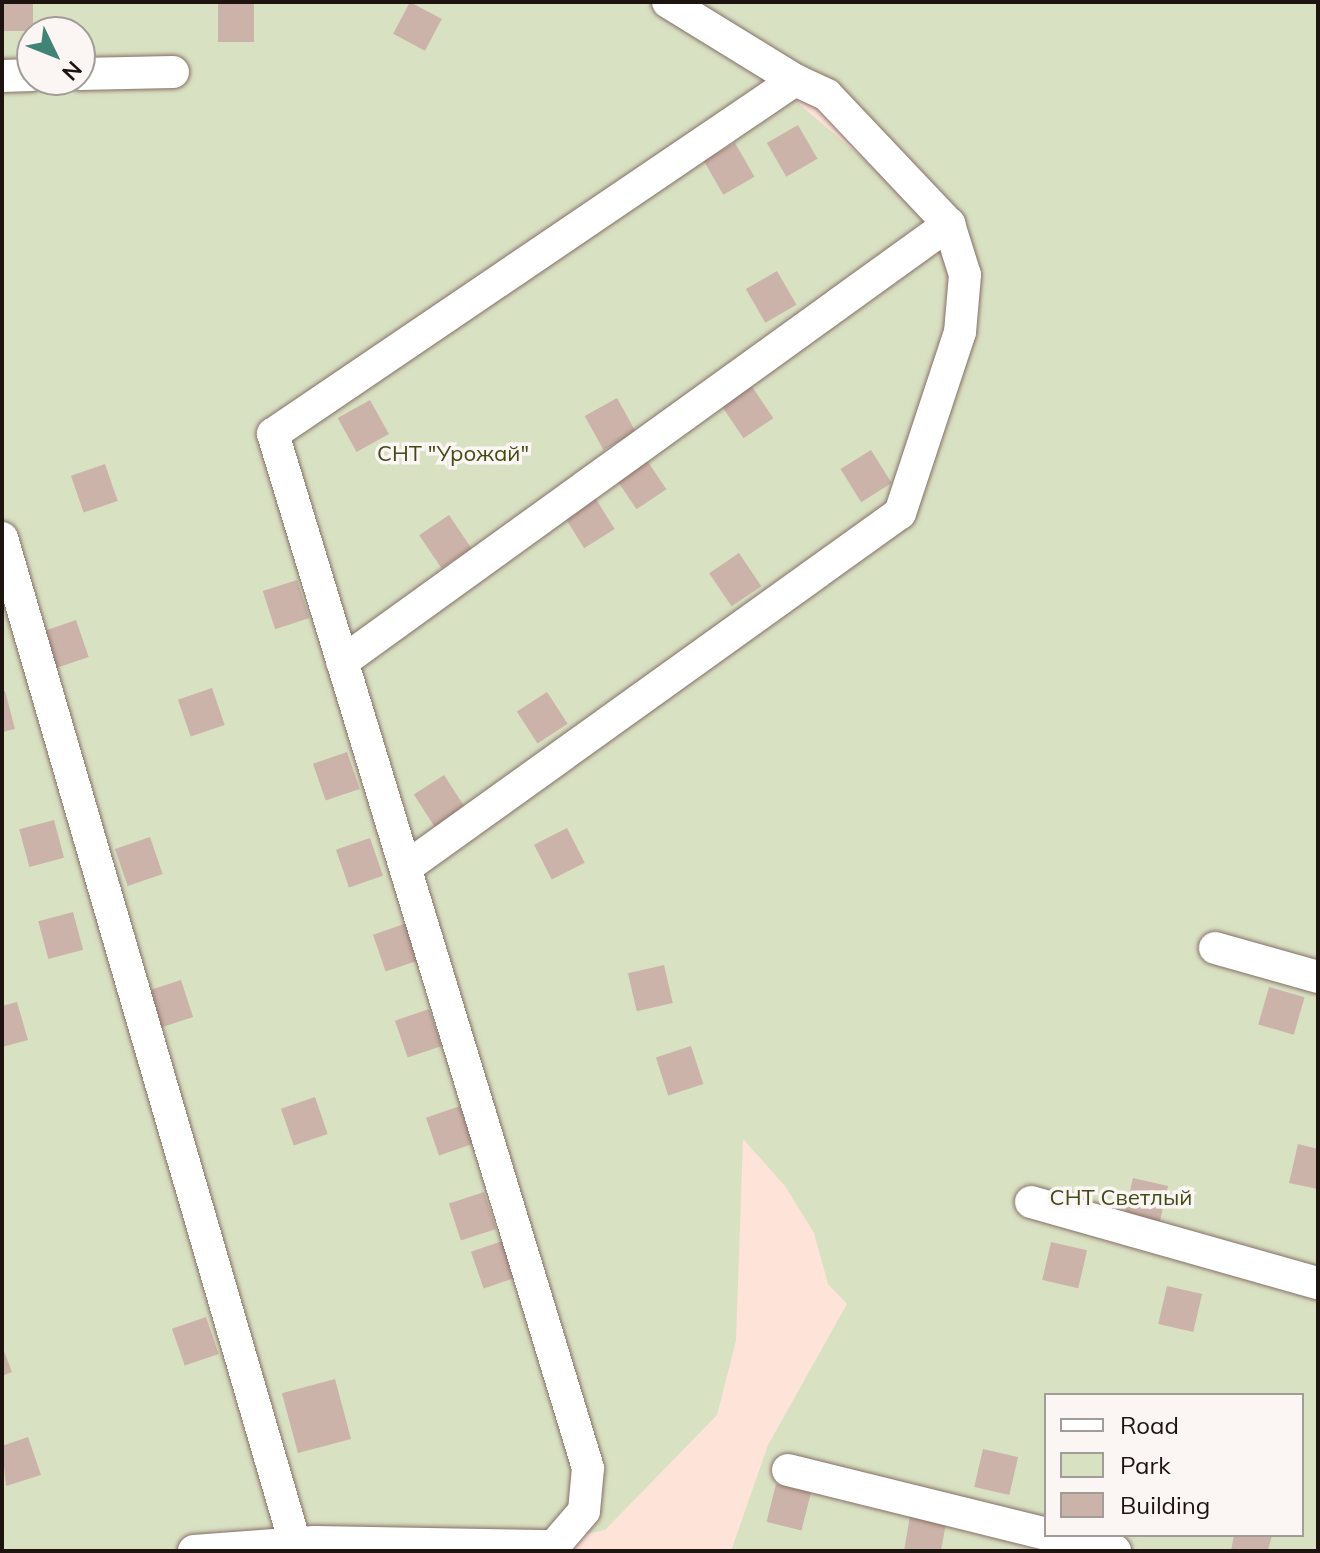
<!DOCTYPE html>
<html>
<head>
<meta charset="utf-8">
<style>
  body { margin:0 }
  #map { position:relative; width:1320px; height:1553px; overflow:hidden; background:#fee3d9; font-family:Mulish,sans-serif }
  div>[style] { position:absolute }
  .green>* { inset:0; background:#d9e1c3 }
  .building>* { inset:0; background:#ccb3a9; transform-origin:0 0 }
  .roads { filter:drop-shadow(0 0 2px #866f66) drop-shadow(0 0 2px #866f66) }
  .minor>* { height:32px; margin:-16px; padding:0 16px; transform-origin:16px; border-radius:16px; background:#fff }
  span { translate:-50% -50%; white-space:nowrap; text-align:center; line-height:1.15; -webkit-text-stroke:7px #fbf6f4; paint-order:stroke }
  .park-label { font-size:22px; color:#414b15 }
  .frame { position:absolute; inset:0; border:4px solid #1d1410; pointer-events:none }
  .legend { position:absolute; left:1044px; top:1393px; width:260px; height:144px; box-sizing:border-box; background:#fbf6f4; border:2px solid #a29c99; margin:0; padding:10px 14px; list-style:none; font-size:24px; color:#1d1410 }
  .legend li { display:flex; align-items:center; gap:16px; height:40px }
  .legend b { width:40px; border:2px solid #a29c99 }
  .north { position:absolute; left:16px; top:16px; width:80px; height:80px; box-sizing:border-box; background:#fbf6f4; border:2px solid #a29c99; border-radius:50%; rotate:133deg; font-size:22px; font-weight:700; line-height:32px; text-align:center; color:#1d1410 }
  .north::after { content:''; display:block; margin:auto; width:28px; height:36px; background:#418374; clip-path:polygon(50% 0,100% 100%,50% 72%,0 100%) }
</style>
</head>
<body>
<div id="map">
  <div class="green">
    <div style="clip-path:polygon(evenodd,2px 2px,680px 2px,908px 197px,895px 174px,694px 2px,1318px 2px,1318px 1551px,731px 1551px,768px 1445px,847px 1304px,828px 1284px,814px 1233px,785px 1186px,743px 1139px,736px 1341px,717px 1415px,605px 1530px,506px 1551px,2px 1551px,2px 2px,32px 32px,80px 32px,80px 80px,32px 80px,32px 32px,2px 2px,1046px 1395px,1302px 1395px,1302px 1535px,1046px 1535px,1046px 1395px)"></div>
  </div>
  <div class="building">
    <div style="left:2px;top:2px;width:31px;height:29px"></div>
    <div style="left:410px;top:2px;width:36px;height:36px;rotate:28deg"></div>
    <div style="left:218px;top:3px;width:36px;height:39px"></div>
    <div style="left:798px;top:125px;width:39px;height:36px;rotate:60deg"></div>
    <div style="left:735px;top:143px;width:39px;height:36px;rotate:60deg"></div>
    <div style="left:777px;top:271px;width:39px;height:36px;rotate:60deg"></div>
    <div style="left:751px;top:385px;width:40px;height:36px;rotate:56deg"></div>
    <div style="left:617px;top:398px;width:39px;height:37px;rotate:61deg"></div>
    <div style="left:370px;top:400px;width:39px;height:37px;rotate:61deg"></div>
    <div style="left:871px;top:450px;width:39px;height:36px;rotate:58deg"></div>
    <div style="left:644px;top:456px;width:40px;height:36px;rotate:56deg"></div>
    <div style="left:105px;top:464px;width:39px;height:36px;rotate:71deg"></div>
    <div style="left:594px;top:496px;width:39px;height:36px;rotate:58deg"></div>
    <div style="left:449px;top:515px;width:40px;height:36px;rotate:56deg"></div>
    <div style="left:739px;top:553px;width:40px;height:36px;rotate:56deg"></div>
    <div style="left:297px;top:580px;width:40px;height:36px;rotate:72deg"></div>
    <div style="left:76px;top:620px;width:39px;height:36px;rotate:71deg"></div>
    <div style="left:212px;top:688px;width:39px;height:36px;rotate:71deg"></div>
    <div style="clip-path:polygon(5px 691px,15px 729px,2px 732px,2px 692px)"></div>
    <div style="left:547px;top:692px;width:38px;height:36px;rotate:57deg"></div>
    <div style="left:347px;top:752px;width:39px;height:36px;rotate:71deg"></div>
    <div style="left:444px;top:775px;width:40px;height:36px;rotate:57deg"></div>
    <div style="left:54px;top:820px;width:39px;height:36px;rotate:75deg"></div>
    <div style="left:567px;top:828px;width:39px;height:37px;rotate:63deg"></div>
    <div style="left:150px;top:837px;width:39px;height:37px;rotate:71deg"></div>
    <div style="left:370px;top:838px;width:40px;height:36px;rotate:71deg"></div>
    <div style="left:73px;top:912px;width:39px;height:36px;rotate:75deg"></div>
    <div style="left:407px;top:923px;width:39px;height:36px;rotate:71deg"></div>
    <div style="left:664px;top:965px;width:39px;height:37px;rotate:77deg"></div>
    <div style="left:181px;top:980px;width:39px;height:37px;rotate:72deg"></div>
    <div style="left:1269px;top:987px;width:37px;height:39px;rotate:16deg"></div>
    <div style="clip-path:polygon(17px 1002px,28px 1040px,2px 1047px,2px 1006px)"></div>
    <div style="left:429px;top:1009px;width:39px;height:36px;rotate:71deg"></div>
    <div style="left:691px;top:1046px;width:40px;height:37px;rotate:72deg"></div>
    <div style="left:315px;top:1097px;width:39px;height:36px;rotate:71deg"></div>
    <div style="left:460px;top:1106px;width:40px;height:36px;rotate:71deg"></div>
    <div style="clip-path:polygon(1298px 1144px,1318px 1149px,1318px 1189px,1289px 1183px)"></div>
    <div style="left:1133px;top:1178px;width:36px;height:39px;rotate:13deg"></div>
    <div style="left:484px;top:1192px;width:39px;height:37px;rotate:72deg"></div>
    <div style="left:505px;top:1240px;width:39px;height:36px;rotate:71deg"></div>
    <div style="left:1051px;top:1242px;width:37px;height:39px;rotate:13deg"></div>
    <div style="left:1167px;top:1286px;width:36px;height:39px;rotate:13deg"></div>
    <div style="left:206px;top:1317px;width:39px;height:36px;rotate:71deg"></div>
    <div style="clip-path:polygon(2px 1346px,12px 1372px,2px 1376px)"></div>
    <div style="left:335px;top:1379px;width:62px;height:55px;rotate:75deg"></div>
    <div style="clip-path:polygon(28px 1437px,41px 1475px,6px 1486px,2px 1446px)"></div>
    <div style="left:983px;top:1449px;width:36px;height:39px;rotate:13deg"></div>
    <div style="left:776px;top:1484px;width:36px;height:39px;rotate:14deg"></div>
    <div style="clip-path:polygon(910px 1516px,946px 1523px,941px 1551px,904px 1551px)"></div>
    <div style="clip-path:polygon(1234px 1535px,1272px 1535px,1268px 1551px,1231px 1551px)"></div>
  </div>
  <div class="roads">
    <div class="minor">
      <div style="left:668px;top:2px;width:149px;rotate:31.6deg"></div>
      <div style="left:80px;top:74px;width:93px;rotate:-1.2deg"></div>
      <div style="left:2px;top:76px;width:30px;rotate:-2deg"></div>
      <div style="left:2px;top:538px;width:1047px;rotate:73.75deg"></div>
      <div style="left:342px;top:662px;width:749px;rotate:-35.81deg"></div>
      <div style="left:949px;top:224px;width:53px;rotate:72.6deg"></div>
      <div style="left:965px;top:275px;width:57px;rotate:95deg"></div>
      <div style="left:960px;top:332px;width:191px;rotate:108.3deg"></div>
      <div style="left:900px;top:513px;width:606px;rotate:144.34deg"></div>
      <div style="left:1215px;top:948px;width:107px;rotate:15.7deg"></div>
      <div style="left:1031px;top:1202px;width:298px;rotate:15.8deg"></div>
      <div style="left:788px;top:1470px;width:266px;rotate:13.9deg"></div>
      <div style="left:1050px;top:1535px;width:67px;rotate:13.8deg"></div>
      <div style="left:194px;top:1551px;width:121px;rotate:-4.3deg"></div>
      <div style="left:315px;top:1542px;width:239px;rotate:1deg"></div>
      <div style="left:554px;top:1546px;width:46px;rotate:-49.4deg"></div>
      <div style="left:584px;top:1511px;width:43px;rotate:-84.7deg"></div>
      <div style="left:588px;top:1468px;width:1081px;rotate:-106.94deg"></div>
      <div style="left:273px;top:434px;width:631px;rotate:-34.14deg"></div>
      <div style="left:795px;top:80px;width:35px;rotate:25deg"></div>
      <div style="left:827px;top:95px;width:178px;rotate:46.6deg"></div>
    </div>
  </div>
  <div class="park-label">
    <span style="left:453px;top:454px">СНТ "Урожай"</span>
    <span style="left:1121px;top:1198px">СНТ Светлый</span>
  </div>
  <div class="frame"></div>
  <ul class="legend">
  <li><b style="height:10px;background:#fff"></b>Road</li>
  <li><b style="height:22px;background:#d9e1c3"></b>Park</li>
  <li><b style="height:22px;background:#ccb3a9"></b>Building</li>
  </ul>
  <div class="north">N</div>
</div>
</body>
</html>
